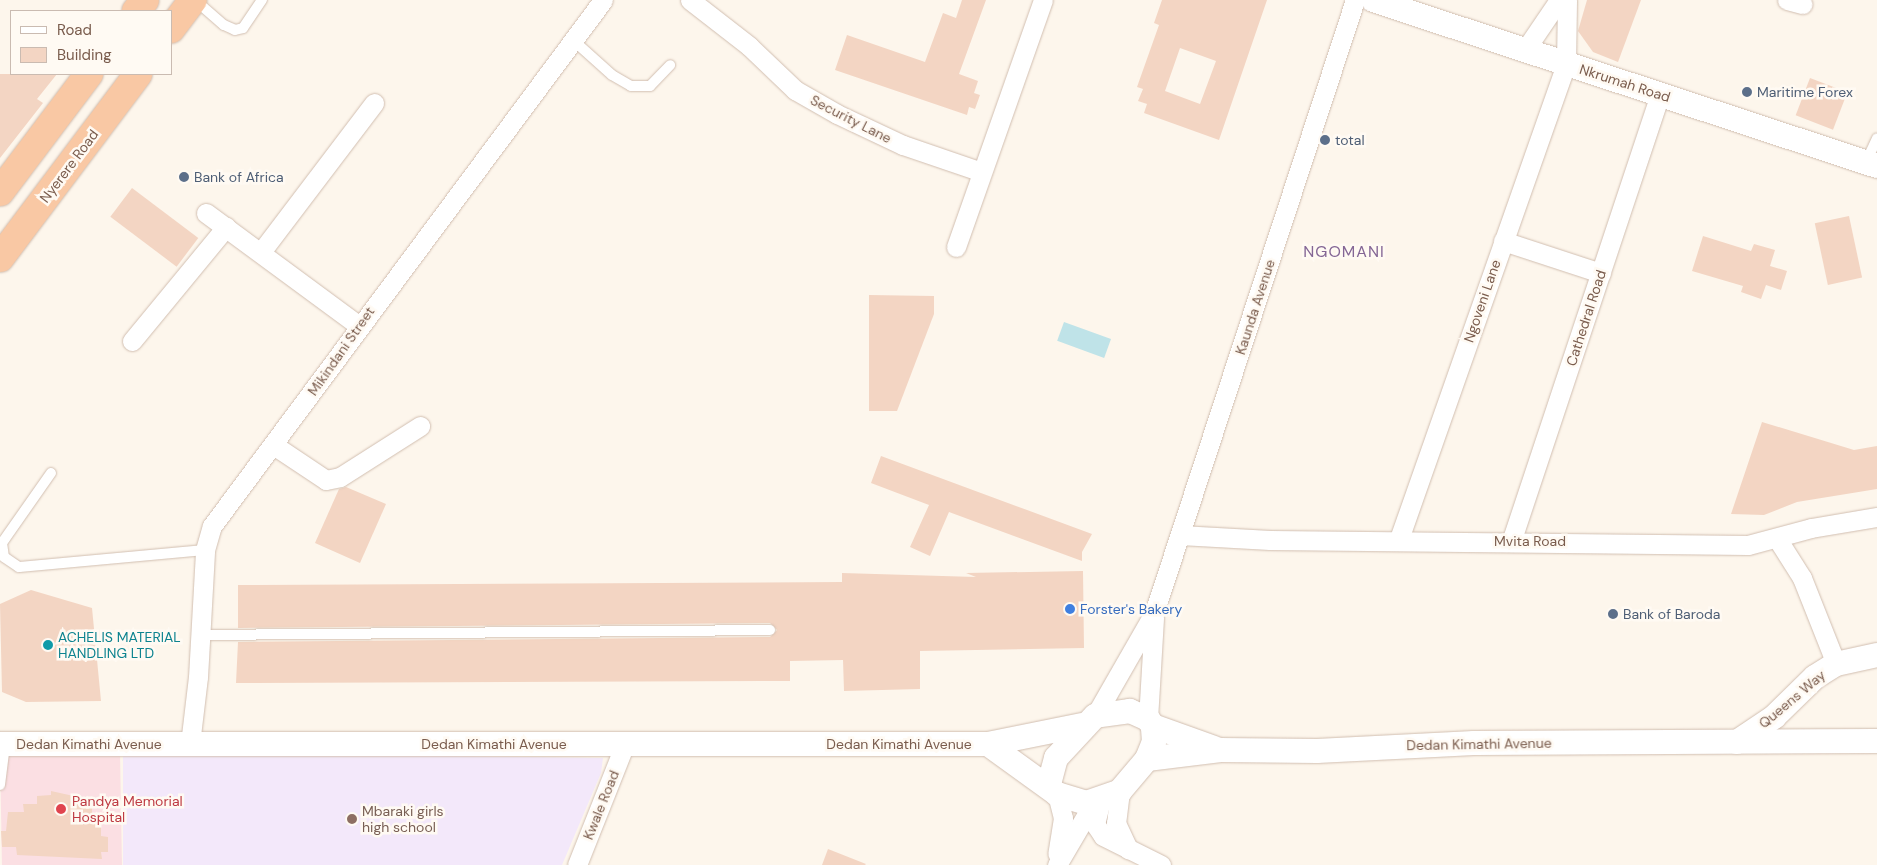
<!DOCTYPE html>
<html>
<head>
<meta charset="utf-8">
<style>
  body { margin:0 }
  #map { position:relative; width:1877px; height:865px; overflow:hidden; background:#fdf6ec; font-family:"DM Sans",sans-serif }
  div>[style] { position:absolute }
  .education>* { inset:0; background:#f3e8fa }
  .medical>* { inset:0; background:#fbdfe3; transform-origin:0 0 }
  .water>* { inset:0; background:#bfe3e8; transform-origin:0 0 }
  .building>* { inset:0; background:#f3d5c3; transform-origin:0 0 }
  .roads { filter:drop-shadow(0 0 1px #d1beb0) drop-shadow(0 0 1px #d1beb0) }
  .service>* { height:10px; margin:-5px; padding:0 5px; transform-origin:5px; border-radius:5px; background:#fff }
  .minor>* { height:19px; margin:-9.5px; padding:0 9.5px; transform-origin:9.5px; border-radius:9.5px; background:#fff }
  .tertiary>* { height:24px; margin:-12px; padding:0 12px; transform-origin:12px; border-radius:12px; background:#fff }
  .trunk>* { height:28px; margin:-14px; padding:0 14px; transform-origin:14px; border-radius:14px; background:#f9c8a4 }
  .dots>* { width:14px; height:14px; translate:-50% -50%; box-sizing:border-box; border:2px solid #fffaf3; border-radius:50% }
  span { translate:-50% -50%; white-space:nowrap; text-align:center; line-height:1.15; -webkit-text-stroke:5px #fffaf3; paint-order:stroke }
  .street-label { font-size:14px; color:#7a5c4d }
  .service-label { font-size:14px; color:#4e5e75 }
  .left { translate:0 -50%; text-align:left }
  .shop-label { font-size:14px; color:#366cbe }
  .culture-label { font-size:14px; color:#0d838f }
  .health-label { font-size:14px; color:#be3a42 }
  .education-label { font-size:14px; color:#785e54 }
  .quarter-label { font-size:16px; color:#846695; letter-spacing:1px }
  .legend { position:absolute; left:10px; top:10px; width:162px; height:65px; box-sizing:border-box; background:#fffaf3; border:1px solid #cabbb1; margin:0; padding:6px 9px; list-style:none; font-size:15px; color:#7a5c4d }
  .legend li { display:flex; align-items:center; gap:10px; height:25px }
  .legend b { width:25px; border:1px solid #cabbb1 }
</style>
</head>
<body>
<div id="map">
  <div class="education">
    <div style="clip-path:polygon(123px 752px,603px 758px,601px 773px,562px 865px,123px 865px)"></div>
  </div>
  <div class="medical">
    <div style="left:120px;top:752px;width:113px;height:120px;rotate:89deg"></div>
  </div>
  <div class="water">
    <div style="left:1064px;top:322px;width:50px;height:20px;rotate:20deg"></div>
  </div>
  <div class="building">
    <div style="clip-path:polygon(962px 0,986px 0,959px 74px,978px 81px,974px 93px,980px 95px,975px 109px,969px 107px,967px 115px,835px 70px,847px 35px,925px 62px,943px 13px,956px 18px)"></div>
    <div style="clip-path:polygon(evenodd,1162px 0,1267px 0,1219px 140px,1144px 113px,1147px 104px,1138px 101px,1143px 89px,1137px 87px,1159px 25px,1154px 23px,1162px 0,1180px 48px,1216px 61px,1200px 104px,1165px 91px,1180px 48px)"></div>
    <div style="clip-path:polygon(1587px 0,1641px 0,1618px 62px,1593px 52px,1578px 31px)"></div>
    <div style="clip-path:polygon(0 74px,57px 74px,37px 99px,43px 103px,0 158px)"></div>
    <div style="left:1810px;top:78px;width:40px;height:40px;rotate:21deg"></div>
    <div style="left:132px;top:188px;width:83px;height:36px;rotate:37deg"></div>
    <div style="left:1849px;top:216px;width:63px;height:35px;rotate:78deg"></div>
    <div style="clip-path:polygon(1703px 236px,1751px 251px,1754px 244px,1775px 250px,1770px 266px,1787px 271px,1781px 290px,1766px 285px,1761px 299px,1741px 292px,1743px 286px,1692px 271px)"></div>
    <div style="clip-path:polygon(869px 295px,934px 296px,934px 314px,897px 411px,869px 411px)"></div>
    <div style="clip-path:polygon(1762px 422px,1854px 450px,1877px 446px,1877px 489px,1797px 502px,1764px 515px,1731px 514px)"></div>
    <div style="clip-path:polygon(881px 456px,1092px 534px,1082px 552px,1082px 561px,949px 512px,930px 556px,910px 547px,929px 505px,871px 483px)"></div>
    <div style="clip-path:polygon(346px 487px,386px 504px,360px 563px,315px 543px,339px 489px)"></div>
    <div style="clip-path:polygon(1083px 571px,1084px 648px,920px 651px,920px 689px,844px 691px,843px 660px,790px 661px,790px 681px,236px 683px,238px 642px,770px 637px,777px 630px,770px 623px,238px 628px,238px 585px,842px 582px,842px 573px,976px 577px,966px 573px)"></div>
    <div style="clip-path:polygon(31px 590px,92px 608px,101px 701px,26px 702px,2px 692px,0 604px)"></div>
    <div style="clip-path:polygon(51px 791px,78px 797px,79px 806px,92px 806px,92px 813px,101px 815px,101px 836px,108px 837px,108px 852px,101px 852px,102px 859px,17px 855px,16px 847px,2px 847px,1px 831px,6px 831px,8px 812px,24px 812px,23px 804px,37px 804px,37px 796px,51px 795px)"></div>
    <div style="clip-path:polygon(828px 849px,866px 864px,865px 865px,822px 865px)"></div>
  </div>
  <div class="roads">
    <div class="service">
      <div style="left:195px;top:0;width:38px;rotate:41deg"></div>
      <div style="left:224px;top:25px;width:12px;rotate:24deg"></div>
      <div style="left:235px;top:30px;width:8px;rotate:-14deg"></div>
      <div style="left:243px;top:28px;width:34px;rotate:-56deg"></div>
      <div style="left:573px;top:40px;width:52px;rotate:41.9deg"></div>
      <div style="left:612px;top:75px;width:22px;rotate:30deg"></div>
      <div style="left:631px;top:86px;width:19px"></div>
      <div style="left:650px;top:86px;width:29px;rotate:-46deg"></div>
      <div style="left:1866px;top:162px;width:26px;rotate:-65deg"></div>
      <div style="left:51px;top:473px;width:85px;rotate:125deg"></div>
      <div style="left:2px;top:543px;width:14px;rotate:82deg"></div>
      <div style="left:4px;top:557px;width:18px;rotate:34deg"></div>
      <div style="left:19px;top:567px;width:187px;rotate:-5.2deg"></div>
      <div style="left:200px;top:635px;width:570px;rotate:-0.5deg"></div>
      <div style="left:0;top:785px;width:41px;rotate:-83deg"></div>
    </div>
    <div class="minor">
      <div style="left:690px;top:0;width:75px;rotate:37.9deg"></div>
      <div style="left:749px;top:46px;width:64px;rotate:43.7deg"></div>
      <div style="left:795px;top:90px;width:48px;rotate:29.7deg"></div>
      <div style="left:837px;top:114px;width:73px;rotate:25.2deg"></div>
      <div style="left:903px;top:145px;width:83px;rotate:18.9deg"></div>
      <div style="left:1787px;top:0;width:16px;rotate:15deg"></div>
      <div style="left:1525px;top:50px;width:60px;rotate:-55.8deg"></div>
      <div style="left:206px;top:213px;width:189px;rotate:36.4deg"></div>
      <div style="left:1503px;top:241px;width:103px;rotate:18.1deg"></div>
      <div style="left:956px;top:247px;width:262px;rotate:-70.6deg"></div>
      <div style="left:261px;top:252px;width:187px;rotate:-52.8deg"></div>
      <div style="left:132px;top:341px;width:148px;rotate:-50.5deg"></div>
      <div style="left:275px;top:446px;width:61px;rotate:33.7deg"></div>
      <div style="left:326px;top:480px;width:14px;rotate:-12deg"></div>
      <div style="left:340px;top:477px;width:95px;rotate:-32.5deg"></div>
      <div style="left:1180px;top:535px;width:90px;rotate:3.2deg"></div>
      <div style="left:1270px;top:540px;width:478px;rotate:0.6deg"></div>
      <div style="left:1748px;top:545px;width:65px;rotate:-15.1deg"></div>
      <div style="left:1811px;top:528px;width:67px;rotate:-9.5deg"></div>
      <div style="left:1399px;top:539px;width:504px;rotate:-70.63deg"></div>
      <div style="left:1566px;top:64px;width:64px;rotate:-89.1deg"></div>
      <div style="left:1778px;top:540px;width:45px;rotate:57.7deg"></div>
      <div style="left:1802px;top:578px;width:92px;rotate:68.4deg"></div>
      <div style="left:1511px;top:542px;width:472px;rotate:-71.6deg"></div>
      <div style="left:1095px;top:716px;width:119px;rotate:-60.2deg"></div>
      <div style="left:1154px;top:613px;width:645px;rotate:-71.85deg"></div>
      <div style="left:1148px;top:719px;width:102px;rotate:-86.6deg"></div>
      <div style="left:190px;top:744px;width:67px;rotate:-83.2deg"></div>
      <div style="left:198px;top:677px;width:127px;rotate:-86.8deg"></div>
      <div style="left:205px;top:550px;width:25px;rotate:-74deg"></div>
      <div style="left:212px;top:526px;width:655px;rotate:-53.37deg"></div>
      <div style="left:1120px;top:791px;width:32px;rotate:97deg"></div>
      <div style="left:1116px;top:823px;width:29px;rotate:65deg"></div>
      <div style="left:1057px;top:794px;width:25px;rotate:76deg"></div>
      <div style="left:1063px;top:818px;width:36px;rotate:99deg"></div>
      <div style="left:1101px;top:800px;width:25px;rotate:104deg"></div>
      <div style="left:1095px;top:824px;width:14px;rotate:56deg"></div>
      <div style="left:1103px;top:836px;width:65px;rotate:26.6deg"></div>
      <div style="left:577px;top:865px;width:130px;rotate:-68.4deg"></div>
      <div style="left:1057px;top:865px;width:73px;rotate:-59.6deg"></div>
    </div>
    <div class="tertiary">
      <div style="left:1373px;top:0;width:531px;rotate:18.23deg"></div>
      <div style="left:1153px;top:726px;width:65px;rotate:19.8deg"></div>
      <div style="left:1737px;top:742px;width:45px;rotate:-34deg"></div>
      <div style="left:1774px;top:717px;width:57px;rotate:-44.3deg"></div>
      <div style="left:1815px;top:677px;width:25px;rotate:-32deg"></div>
      <div style="left:1836px;top:664px;width:42px;rotate:-12.4deg"></div>
      <div style="left:0;top:744px;width:988px"></div>
      <div style="left:988px;top:744px;width:96px;rotate:-11.4deg"></div>
      <div style="left:988px;top:744px;width:85px;rotate:35.9deg"></div>
      <div style="left:1057px;top:794px;width:30px;rotate:17deg"></div>
      <div style="left:1086px;top:803px;width:36px;rotate:-19deg"></div>
      <div style="left:1120px;top:791px;width:42px;rotate:-49.8deg"></div>
      <div style="left:1147px;top:759px;width:18px;rotate:-68deg"></div>
      <div style="left:1154px;top:742px;width:16px;rotate:-94deg"></div>
      <div style="left:1153px;top:726px;width:9px;rotate:-126deg"></div>
      <div style="left:1148px;top:719px;width:20px;rotate:-156deg"></div>
      <div style="left:1130px;top:711px;width:35px;rotate:172deg"></div>
      <div style="left:1095px;top:716px;width:57px;rotate:132.9deg"></div>
      <div style="left:1056px;top:758px;width:28px;rotate:105deg"></div>
      <div style="left:1147px;top:759px;width:74px;rotate:-7deg"></div>
      <div style="left:1220px;top:750px;width:97px;rotate:0.6deg"></div>
      <div style="left:1317px;top:751px;width:157px;rotate:-2.9deg"></div>
      <div style="left:1474px;top:743px;width:403px;rotate:-0.3deg"></div>
    </div>
    <div class="trunk">
      <div style="left:136px;top:11px;width:14px;rotate:-51deg"></div>
      <div style="left:171px;top:29px;width:36px;rotate:-53deg"></div>
      <div style="left:0;top:192px;width:148px;rotate:-53deg"></div>
      <div style="left:0;top:258px;width:230px;rotate:-53.1deg"></div>
    </div>
  </div>
  <div class="dots">
    <div style="left:1747px;top:92px;background:#5c6f8a"></div>
    <div style="left:1325px;top:140px;background:#5c6f8a"></div>
    <div style="left:184px;top:177px;background:#5c6f8a"></div>
    <div style="left:1070px;top:609px;background:#3f7fe0"></div>
    <div style="left:1613px;top:614px;background:#5c6f8a"></div>
    <div style="left:48px;top:645px;background:#0f9aa8"></div>
    <div style="left:61px;top:809px;background:#e0444e"></div>
    <div style="left:352px;top:819px;background:#8d6e63"></div>
  </div>
  <div class="street-label">
    <span style="left:1625px;top:83px;rotate:18deg">Nkrumah Road</span>
    <span style="left:851px;top:119px;rotate:27deg">Security Lane</span>
    <span style="left:69px;top:166px;rotate:-53deg">Nyerere Road</span>
    <span style="left:1482px;top:301px;rotate:-71deg">Ngoveni Lane</span>
    <span style="left:1255px;top:307px;rotate:-72deg">Kaunda Avenue</span>
    <span style="left:1586px;top:318px;rotate:-72deg">Cathedral Road</span>
    <span style="left:341px;top:351px;rotate:-55deg">Mikindani Street</span>
    <span style="left:1530px;top:541px">Mvita Road</span>
    <span style="left:1792px;top:699px;rotate:-40deg">Queens Way</span>
    <span style="left:89px;top:744px">Dedan Kimathi Avenue</span>
    <span style="left:494px;top:744px">Dedan Kimathi Avenue</span>
    <span style="left:899px;top:744px">Dedan Kimathi Avenue</span>
    <span style="left:1479px;top:744px;rotate:-1deg">Dedan Kimathi Avenue</span>
    <span style="left:601px;top:805px;rotate:-68deg">Kwale Road</span>
  </div>
  <div class="service-label">
    <span class="left" style="left:1757px;top:92px">Maritime Forex</span>
    <span class="left" style="left:1335px;top:140px">total</span>
    <span class="left" style="left:194px;top:177px">Bank of Africa</span>
    <span class="left" style="left:1623px;top:614px">Bank of Baroda</span>
  </div>
  <div class="shop-label">
    <span class="left" style="left:1080px;top:609px">Forster's Bakery</span>
  </div>
  <div class="culture-label">
    <span class="left" style="left:58px;top:645px">ACHELIS MATERIAL<br>HANDLING LTD</span>
  </div>
  <div class="health-label">
    <span class="left" style="left:72px;top:809px">Pandya Memorial<br>Hospital</span>
  </div>
  <div class="education-label">
    <span class="left" style="left:362px;top:819px">Mbaraki girls<br>high school</span>
  </div>
  <div class="quarter-label">
    <span style="left:1344px;top:252px">NGOMANI</span>
  </div>
  <ul class="legend">
  <li><b style="height:6px;background:#fff"></b>Road</li>
  <li><b style="height:14px;background:#f3d5c3"></b>Building</li>
  </ul>
</div>
</body>
</html>
